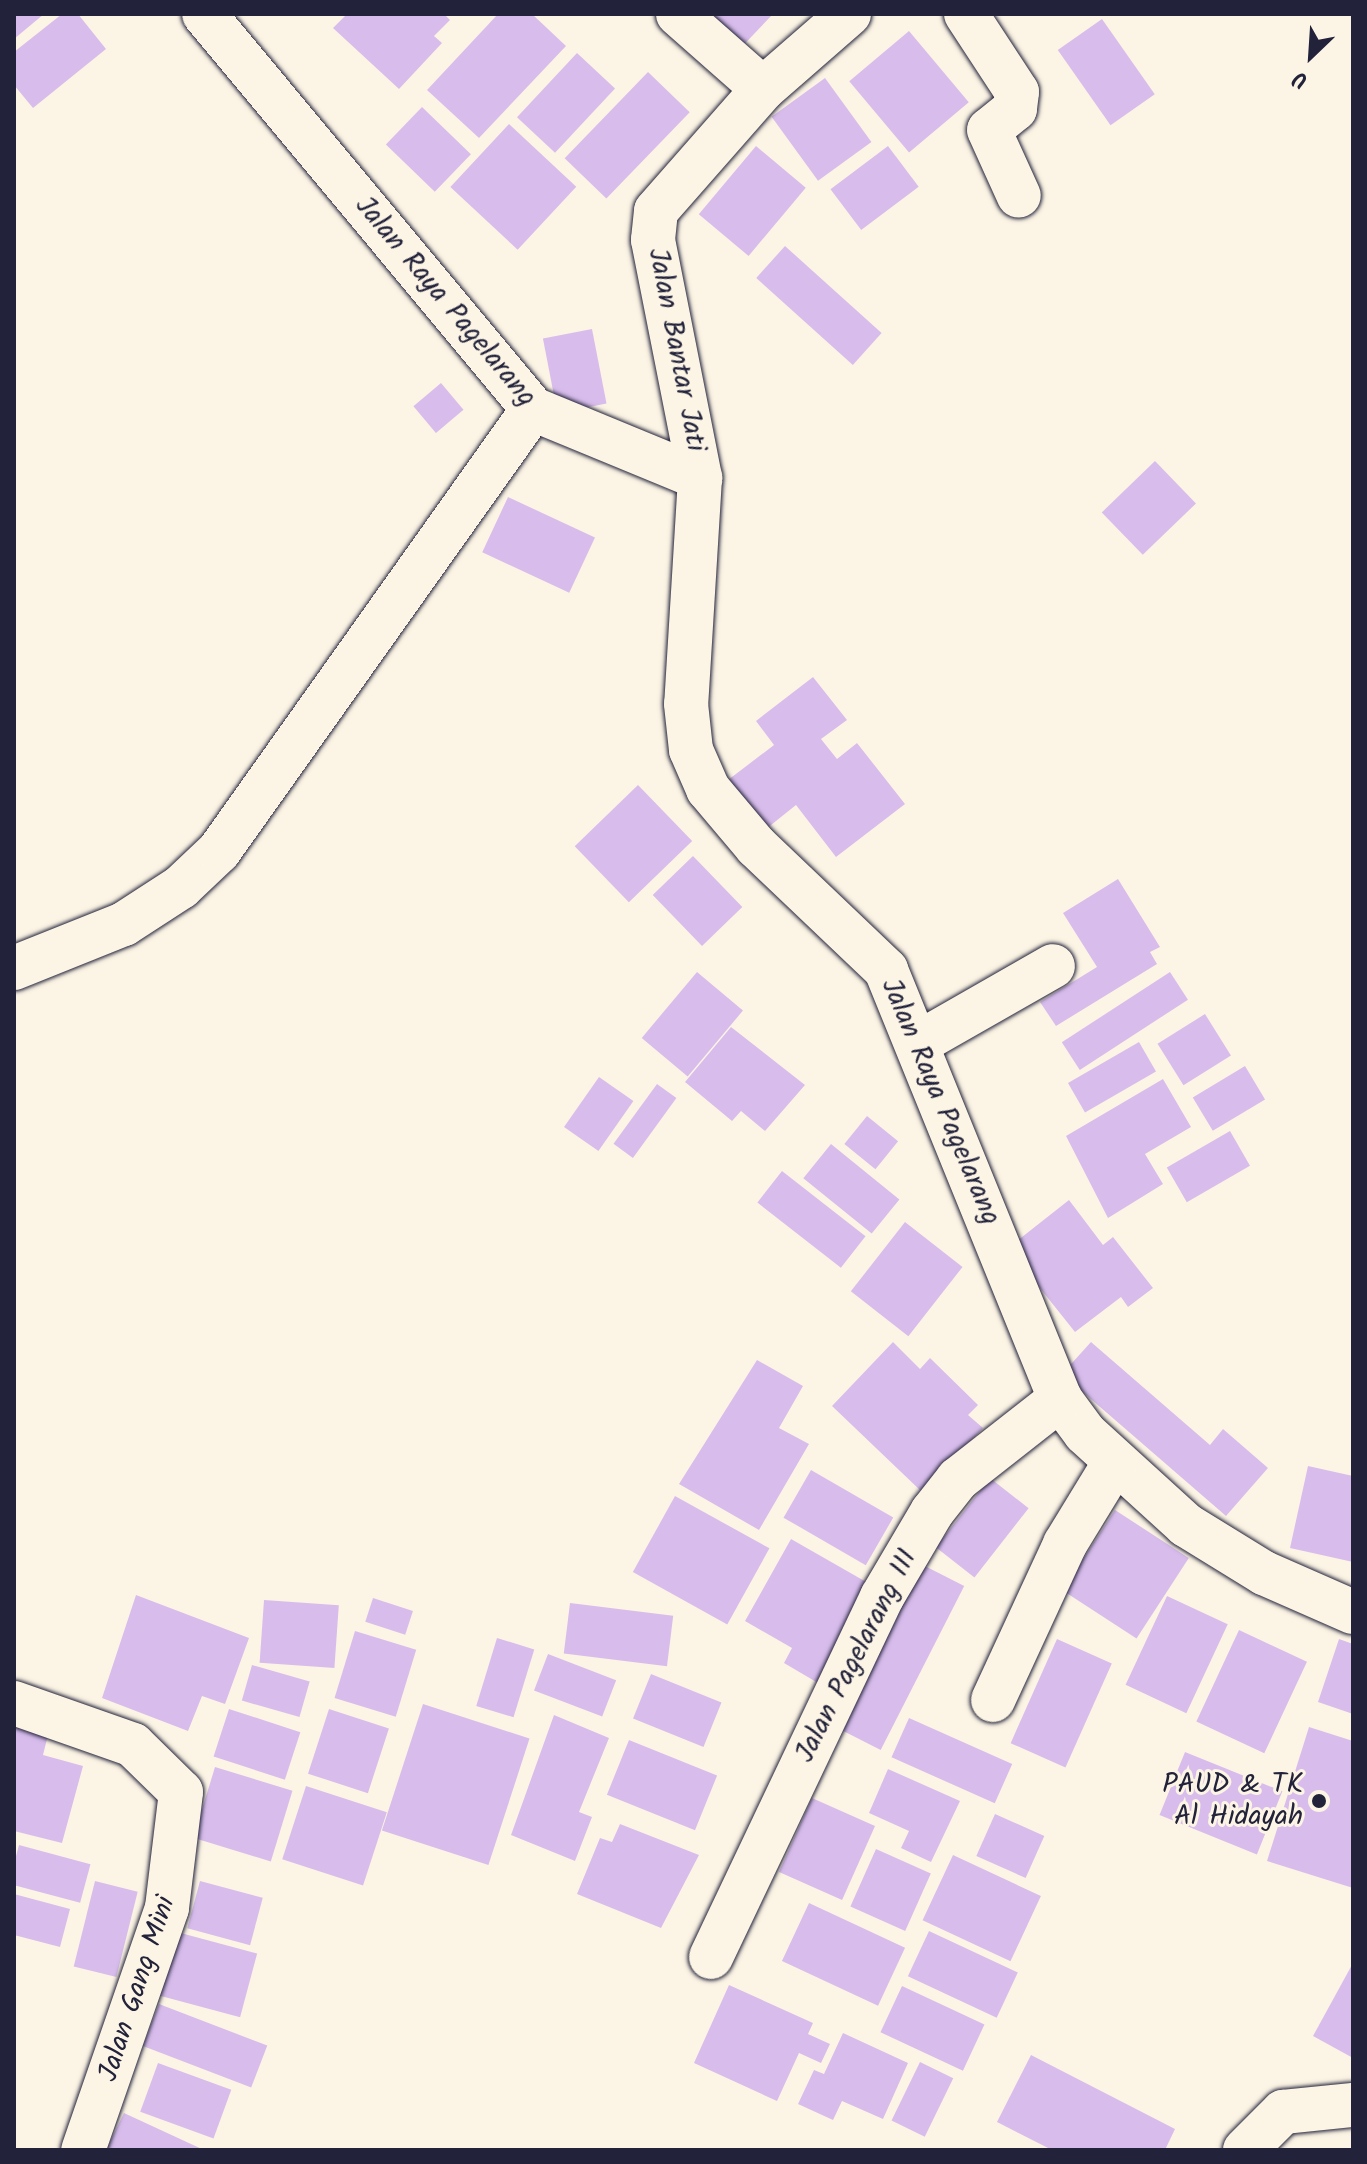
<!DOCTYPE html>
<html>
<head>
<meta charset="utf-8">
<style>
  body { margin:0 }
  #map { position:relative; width:1367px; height:2164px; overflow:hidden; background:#fcf5e5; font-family:Kalam,sans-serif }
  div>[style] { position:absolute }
  .building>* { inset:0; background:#d8bdec; transform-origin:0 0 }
  .roads { filter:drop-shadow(0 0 2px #22223b) drop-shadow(0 0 2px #22223b) }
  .minor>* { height:44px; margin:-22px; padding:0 22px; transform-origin:22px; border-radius:22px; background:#fcf5e5 }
  .dots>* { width:22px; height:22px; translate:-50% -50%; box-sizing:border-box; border:4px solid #fcf5e5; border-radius:50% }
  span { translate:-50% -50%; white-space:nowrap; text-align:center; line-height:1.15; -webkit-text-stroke:6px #fcf5e5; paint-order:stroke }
  .street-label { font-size:28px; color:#22223b }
  .poi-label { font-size:28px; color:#22223b }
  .right { translate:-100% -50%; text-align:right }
  .frame { position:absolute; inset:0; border:16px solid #22223b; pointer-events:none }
  .north { position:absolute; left:1271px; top:16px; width:80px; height:80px; -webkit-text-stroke:6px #fcf5e5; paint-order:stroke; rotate:205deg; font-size:22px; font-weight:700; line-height:32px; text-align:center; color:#22223b }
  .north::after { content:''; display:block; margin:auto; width:28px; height:36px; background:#22223b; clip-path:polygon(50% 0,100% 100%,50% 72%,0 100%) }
</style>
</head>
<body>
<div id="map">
  <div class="building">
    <div style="clip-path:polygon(14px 14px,44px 14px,14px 39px)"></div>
    <div style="clip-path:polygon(62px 14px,78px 14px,106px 49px,33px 108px,14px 85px,14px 52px)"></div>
    <div style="clip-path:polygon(347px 14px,444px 14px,450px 20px,434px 36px,442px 43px,399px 89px,333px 28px)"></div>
    <div style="clip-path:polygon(498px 14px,532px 14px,566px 46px,479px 138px,427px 90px)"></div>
    <div style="clip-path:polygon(696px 14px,773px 14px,734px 55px)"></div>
    <div style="left:1102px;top:19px;width:92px;height:54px;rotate:55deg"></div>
    <div style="left:909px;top:31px;width:93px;height:78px;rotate:50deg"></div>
    <div style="left:577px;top:53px;width:52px;height:88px;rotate:43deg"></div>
    <div style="left:648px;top:72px;width:58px;height:120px;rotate:44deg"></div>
    <div style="left:825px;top:78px;width:79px;height:66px;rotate:54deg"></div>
    <div style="left:422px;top:107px;width:68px;height:52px;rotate:44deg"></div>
    <div style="left:509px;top:124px;width:92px;height:86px;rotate:43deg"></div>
    <div style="left:756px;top:146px;width:65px;height:89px;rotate:40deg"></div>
    <div style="left:888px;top:146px;width:51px;height:72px;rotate:53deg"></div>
    <div style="left:785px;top:246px;width:130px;height:43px;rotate:42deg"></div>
    <div style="left:592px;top:329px;width:76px;height:50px;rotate:79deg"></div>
    <div style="left:441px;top:383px;width:35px;height:36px;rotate:50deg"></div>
    <div style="left:1155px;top:461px;width:59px;height:74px;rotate:46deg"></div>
    <div style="left:508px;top:497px;width:96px;height:61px;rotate:25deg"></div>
    <div style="clip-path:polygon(813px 677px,847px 720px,821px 739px,837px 759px,857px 743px,905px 804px,836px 857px,796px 805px,766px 829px,728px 780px,774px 745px,756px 721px)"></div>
    <div style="left:638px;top:785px;width:78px;height:88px;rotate:46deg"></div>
    <div style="left:693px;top:856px;width:71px;height:56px;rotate:46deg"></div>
    <div style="clip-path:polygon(1118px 879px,1160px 947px,1150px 952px,1157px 964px,1056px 1026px,1040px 1002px,1097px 967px,1063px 913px)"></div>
    <div style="left:697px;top:972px;width:60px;height:86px;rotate:40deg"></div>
    <div style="left:1170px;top:972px;width:33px;height:129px;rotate:57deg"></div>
    <div style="left:1205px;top:1014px;width:49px;height:56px;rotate:58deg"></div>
    <div style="clip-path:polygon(731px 1027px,805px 1085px,765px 1131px,741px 1111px,732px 1121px,685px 1082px)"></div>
    <div style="left:1139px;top:1042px;width:34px;height:82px;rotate:60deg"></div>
    <div style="left:1245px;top:1066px;width:39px;height:61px;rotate:59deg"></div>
    <div style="left:599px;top:1077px;width:42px;height:61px;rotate:35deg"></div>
    <div style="clip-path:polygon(1163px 1079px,1191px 1127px,1145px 1154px,1163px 1184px,1108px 1218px,1066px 1136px)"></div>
    <div style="left:657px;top:1084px;width:24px;height:74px;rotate:36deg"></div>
    <div style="left:867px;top:1116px;width:40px;height:36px;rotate:39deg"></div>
    <div style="left:1230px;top:1131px;width:40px;height:73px;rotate:60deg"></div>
    <div style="left:831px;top:1144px;width:88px;height:44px;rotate:39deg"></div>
    <div style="left:782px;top:1171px;width:106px;height:40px;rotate:38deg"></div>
    <div style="clip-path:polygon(1069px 1200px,1103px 1245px,1113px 1237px,1153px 1288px,1128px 1307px,1121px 1297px,1075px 1332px,1008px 1248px)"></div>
    <div style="left:905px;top:1222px;width:73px;height:88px;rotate:38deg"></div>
    <div style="clip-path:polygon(893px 1342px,920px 1369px,930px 1358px,978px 1405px,968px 1415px,983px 1428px,922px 1492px,832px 1406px)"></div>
    <div style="clip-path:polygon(1091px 1342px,1210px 1445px,1223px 1429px,1268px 1468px,1226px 1516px,1062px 1374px)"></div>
    <div style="clip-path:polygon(757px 1360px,803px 1386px,779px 1428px,809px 1444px,759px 1530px,679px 1484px)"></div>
    <div style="clip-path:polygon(1308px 1466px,1353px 1476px,1353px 1562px,1290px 1548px)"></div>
    <div style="left:811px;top:1470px;width:95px;height:55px;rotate:30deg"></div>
    <div style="left:990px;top:1478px;width:49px;height:88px;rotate:38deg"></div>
    <div style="left:675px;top:1496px;width:108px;height:87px;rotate:29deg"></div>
    <div style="left:1115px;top:1510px;width:88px;height:96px;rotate:33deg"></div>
    <div style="clip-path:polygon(791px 1539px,868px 1583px,818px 1683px,784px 1663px,792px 1648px,745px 1621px)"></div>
    <div style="left:917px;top:1562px;width:53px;height:184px;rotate:27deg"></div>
    <div style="clip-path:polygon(136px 1595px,249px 1638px,225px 1704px,202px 1696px,188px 1731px,102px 1698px)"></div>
    <div style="left:1167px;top:1596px;width:67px;height:98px;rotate:25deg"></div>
    <div style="left:373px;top:1598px;width:42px;height:25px;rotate:18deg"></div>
    <div style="left:264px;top:1600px;width:75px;height:63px;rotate:4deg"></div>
    <div style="left:570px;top:1603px;width:104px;height:51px;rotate:7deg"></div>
    <div style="left:1239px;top:1630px;width:75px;height:101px;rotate:25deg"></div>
    <div style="left:355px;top:1631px;width:64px;height:70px;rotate:17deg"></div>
    <div style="left:497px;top:1638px;width:39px;height:71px;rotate:17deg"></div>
    <div style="left:1057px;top:1639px;width:60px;height:114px;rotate:24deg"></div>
    <div style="clip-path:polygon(1339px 1639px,1353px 1644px,1353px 1714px,1318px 1702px)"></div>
    <div style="left:548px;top:1654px;width:73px;height:39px;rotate:21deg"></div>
    <div style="left:252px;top:1665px;width:60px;height:37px;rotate:16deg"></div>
    <div style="left:651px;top:1674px;width:76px;height:48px;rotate:22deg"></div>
    <div style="left:423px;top:1704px;width:112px;height:133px;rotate:18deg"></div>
    <div style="left:229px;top:1709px;width:75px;height:50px;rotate:18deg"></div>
    <div style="left:329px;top:1709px;width:63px;height:68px;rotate:18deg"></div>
    <div style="clip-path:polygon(554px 1715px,609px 1738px,579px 1812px,592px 1817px,575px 1861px,511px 1835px)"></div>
    <div style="left:909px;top:1718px;width:113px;height:43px;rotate:24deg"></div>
    <div style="clip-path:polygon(14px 1726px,48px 1735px,43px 1755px,83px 1766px,62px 1843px,14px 1831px)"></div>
    <div style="clip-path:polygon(1309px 1727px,1353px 1741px,1353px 1888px,1267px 1861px)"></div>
    <div style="left:629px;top:1740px;width:95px;height:59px;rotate:22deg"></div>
    <div style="left:1185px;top:1752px;width:105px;height:68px;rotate:22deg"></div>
    <div style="left:215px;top:1767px;width:81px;height:74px;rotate:17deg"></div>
    <div style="clip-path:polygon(888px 1769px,960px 1801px,931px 1862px,901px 1848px,909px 1831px,869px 1813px)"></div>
    <div style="left:306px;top:1786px;width:85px;height:77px;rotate:18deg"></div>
    <div style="left:812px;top:1798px;width:69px;height:81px;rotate:24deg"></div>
    <div style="left:995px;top:1814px;width:54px;height:46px;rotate:24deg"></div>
    <div style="clip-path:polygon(620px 1824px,699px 1855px,661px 1928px,577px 1894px,600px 1838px,612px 1842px)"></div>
    <div style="left:19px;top:1845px;width:74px;height:40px;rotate:15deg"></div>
    <div style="left:876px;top:1849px;width:60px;height:63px;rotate:24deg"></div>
    <div style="left:953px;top:1855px;width:97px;height:72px;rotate:25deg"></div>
    <div style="left:95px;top:1881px;width:44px;height:88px;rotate:14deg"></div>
    <div style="left:200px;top:1881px;width:65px;height:49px;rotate:15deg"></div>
    <div style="clip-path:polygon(14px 1894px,70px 1909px,60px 1947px,14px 1935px)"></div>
    <div style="left:809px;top:1903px;width:106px;height:64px;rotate:25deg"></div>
    <div style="left:929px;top:1931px;width:98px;height:50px;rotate:25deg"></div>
    <div style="left:177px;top:1932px;width:83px;height:66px;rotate:15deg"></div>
    <div style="clip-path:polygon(1353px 1963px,1353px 2058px,1313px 2036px)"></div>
    <div style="clip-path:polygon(729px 1985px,813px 2023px,808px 2034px,830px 2044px,821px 2063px,799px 2053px,777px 2101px,694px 2063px)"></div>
    <div style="left:902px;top:1986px;width:91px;height:51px;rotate:25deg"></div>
    <div style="left:159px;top:2004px;width:116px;height:45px;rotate:21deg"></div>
    <div style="clip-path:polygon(843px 2033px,908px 2063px,883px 2119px,842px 2101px,833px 2120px,798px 2104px,814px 2070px,824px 2074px)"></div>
    <div style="clip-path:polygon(1031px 2055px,1175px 2129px,1165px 2150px,1052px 2150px,997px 2122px)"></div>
    <div style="left:920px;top:2062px;width:37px;height:65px;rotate:26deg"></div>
    <div style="left:158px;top:2063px;width:78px;height:52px;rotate:20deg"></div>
    <div style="clip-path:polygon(124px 2113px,204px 2150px,106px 2150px)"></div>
  </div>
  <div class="roads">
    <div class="minor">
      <div style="left:204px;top:14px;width:514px;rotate:50.21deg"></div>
      <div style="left:533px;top:409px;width:181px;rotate:22.4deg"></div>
      <div style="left:678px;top:14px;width:113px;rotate:41.4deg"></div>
      <div style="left:849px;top:14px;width:114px;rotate:138.9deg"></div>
      <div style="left:763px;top:89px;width:162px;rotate:131.3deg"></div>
      <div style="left:656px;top:211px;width:29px;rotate:96deg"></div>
      <div style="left:653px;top:240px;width:243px;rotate:78.8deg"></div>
      <div style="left:700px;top:478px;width:226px;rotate:93.5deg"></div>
      <div style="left:686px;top:704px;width:46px;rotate:83.8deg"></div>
      <div style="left:691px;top:750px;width:43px;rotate:66.4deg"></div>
      <div style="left:708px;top:789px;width:75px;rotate:49.9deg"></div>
      <div style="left:756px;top:846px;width:180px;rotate:43.6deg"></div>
      <div style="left:886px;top:970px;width:463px;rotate:67.9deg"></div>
      <div style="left:1060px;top:1399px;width:42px;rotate:53.7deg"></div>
      <div style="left:1085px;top:1433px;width:137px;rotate:42.3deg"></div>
      <div style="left:1186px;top:1525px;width:92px;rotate:31.6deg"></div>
      <div style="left:1264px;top:1573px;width:97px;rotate:23.7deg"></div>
      <div style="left:966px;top:14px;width:93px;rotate:56.8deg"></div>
      <div style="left:1017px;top:92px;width:17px;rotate:97deg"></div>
      <div style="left:1015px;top:109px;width:33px;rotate:141deg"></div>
      <div style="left:989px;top:130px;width:72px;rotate:65.6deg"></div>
      <div style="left:14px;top:968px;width:118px;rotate:-21.8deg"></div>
      <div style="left:124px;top:924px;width:68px;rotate:-33deg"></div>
      <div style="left:181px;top:887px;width:52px;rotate:-43.5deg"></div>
      <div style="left:219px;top:851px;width:542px;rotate:-54.61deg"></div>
      <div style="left:920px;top:1042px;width:153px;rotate:-29.7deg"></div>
      <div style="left:993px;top:1700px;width:172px;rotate:-65.2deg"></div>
      <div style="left:1065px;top:1544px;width:96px;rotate:-58.6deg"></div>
      <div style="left:14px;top:1703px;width:126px;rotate:19.4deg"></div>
      <div style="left:133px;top:1745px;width:67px;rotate:44.4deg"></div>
      <div style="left:181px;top:1792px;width:117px;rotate:96.9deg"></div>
      <div style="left:167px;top:1908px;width:256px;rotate:109.1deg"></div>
      <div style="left:711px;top:1957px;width:399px;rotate:-64.6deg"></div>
      <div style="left:882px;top:1597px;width:99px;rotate:-59.5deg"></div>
      <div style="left:932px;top:1512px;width:42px;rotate:-51.8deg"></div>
      <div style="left:958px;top:1479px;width:130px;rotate:-38.1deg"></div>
      <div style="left:1245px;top:2150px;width:54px;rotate:-45deg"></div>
      <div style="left:1283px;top:2112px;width:68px;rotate:-5.9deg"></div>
    </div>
  </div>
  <div class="dots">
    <div style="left:1319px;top:1801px;background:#22223b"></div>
  </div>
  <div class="street-label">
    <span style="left:445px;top:302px;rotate:50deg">Jalan Raya Pagelarang</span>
    <span style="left:676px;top:350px;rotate:79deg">Jalan Bantar Jati</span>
    <span style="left:940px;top:1102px;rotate:67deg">Jalan Raya Pagelarang</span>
    <span style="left:857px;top:1656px;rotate:-63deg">Jalan Pagelarang III</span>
    <span style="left:138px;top:1989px;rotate:-72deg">Jalan Gang Mini</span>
  </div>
  <div class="poi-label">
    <span class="right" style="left:1303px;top:1801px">PAUD &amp; TK<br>Al Hidayah</span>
  </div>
  <div class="frame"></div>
  <div class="north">U</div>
</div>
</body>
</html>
